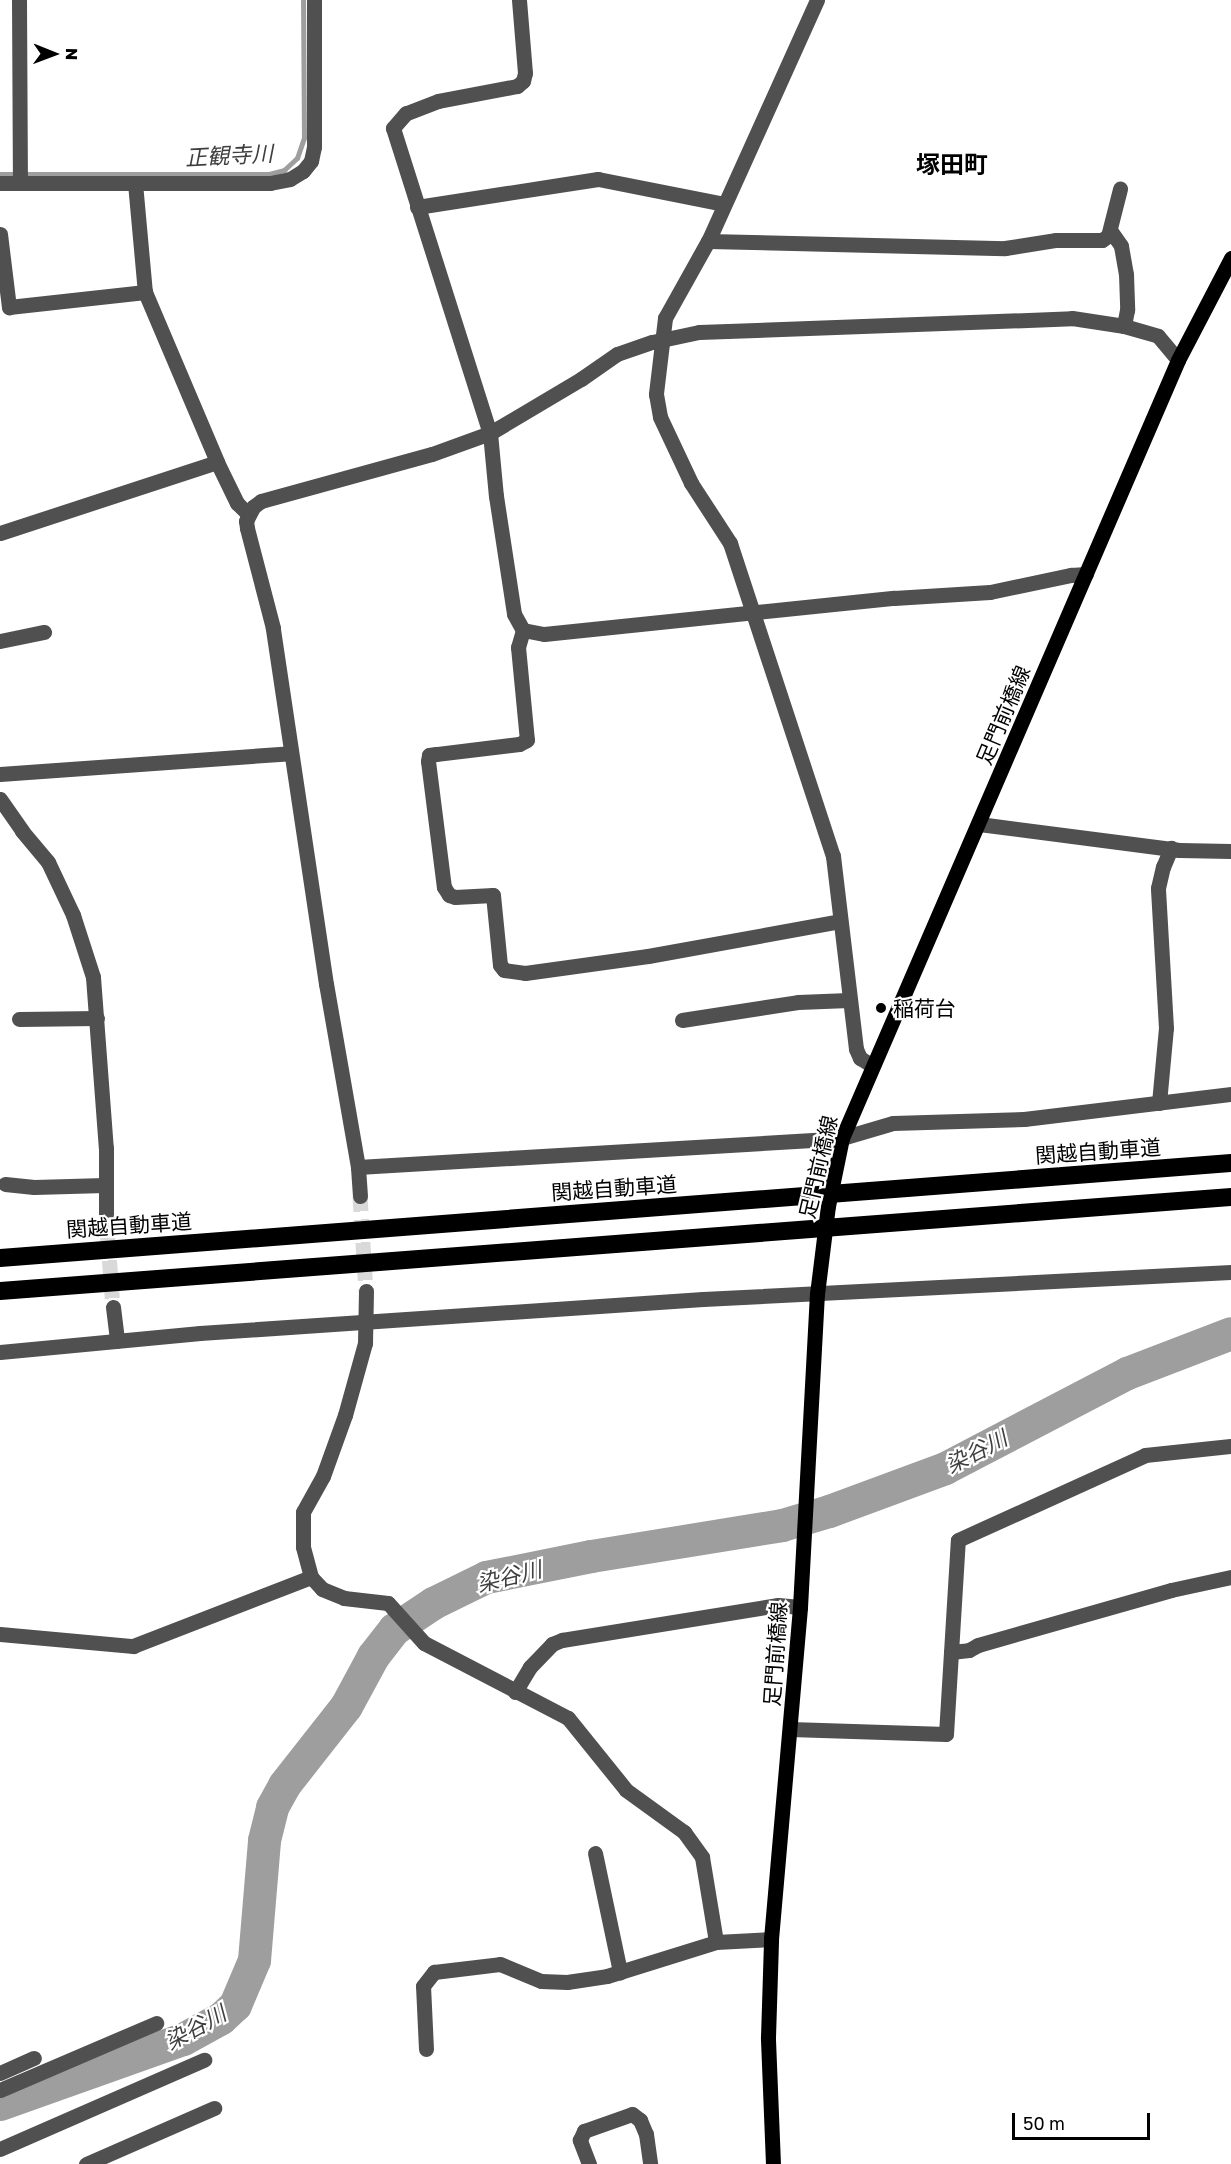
<!DOCTYPE html>
<html>
<head>
<meta charset="utf-8">
<style>
  body { margin:0 }
  #map { position:relative; width:1231px; height:2164px; overflow:hidden; background:#fff; font-family:"Golos Text","Noto Sans JP",sans-serif }
  div>[style] { position:absolute }
  .stream>* { height:5px; margin:-2.5px; padding:0 2.5px; transform-origin:2.5px; border-radius:2.5px; background:#9e9e9e }
  .river>* { height:33px; margin:-16.5px; padding:0 16.5px; transform-origin:16.5px; border-radius:16.5px; background:#9e9e9e }
  .minor-tunnel>* { height:15px; margin-top:-7.5px; transform-origin:0; background:repeating-linear-gradient(90deg,#d9d9d9 0 15px,transparent 0 23px) }
  .minor>* { height:15px; margin:-7.5px; padding:0 7.5px; transform-origin:7.5px; border-radius:7.5px; background:#505050 }
  .major>* { height:15px; margin:-7.5px; padding:0 7.5px; transform-origin:7.5px; border-radius:7.5px; background:#000 }
  .highway>* { height:18px; margin:-9px; padding:0 9px; transform-origin:9px; border-radius:9px; background:#000 }
  .dots>* { width:16px; height:16px; translate:-50% -50%; box-sizing:border-box; border:3px solid #fff; border-radius:50% }
  span { translate:-50% -50%; white-space:nowrap; text-align:center; line-height:1.15; -webkit-text-stroke:4.5px #fff; paint-order:stroke }
  .street-label { font-size:21px; color:#000 }
  .poi-label { font-size:21px; color:#000 }
  .left { translate:0 -50%; text-align:left }
  .water-label { font-size:22px; color:#3f3f3f; font-style:italic }
  .quarter-label { font-size:24px; color:#000; font-weight:700 }
  .north { position:absolute; left:24px; top:24px; width:60px; height:60px; -webkit-text-stroke:4px #fff; paint-order:stroke; rotate:91deg; font-size:16px; font-weight:700; line-height:24px; text-align:center; color:#000 }
  .north::after { content:''; display:block; margin:auto; width:21px; height:27px; background:#000; clip-path:polygon(50% 0,100% 100%,50% 72%,0 100%) }
  .scale { position:absolute; left:1012px; top:2113px; width:138px; height:27px; box-sizing:border-box; border:3px solid #000; border-top:0; padding-left:8px; font-size:18px; line-height:21px; white-space:nowrap; color:#000; -webkit-text-stroke:4px #fff; paint-order:stroke }
</style>
</head>
<body>
<div id="map">
  <div class="stream">
    <div style="left:0;top:174px;width:269px"></div>
    <div style="left:269px;top:174px;width:16px;rotate:-15deg"></div>
    <div style="left:284px;top:170px;width:18px;rotate:-43deg"></div>
    <div style="left:297px;top:158px;width:21px;rotate:-71deg"></div>
    <div style="left:304px;top:138px;width:138px;rotate:-90.4deg"></div>
  </div>
  <div class="river">
    <div style="left:0;top:2104px;width:194px;rotate:-19.6deg"></div>
    <div style="left:183px;top:2039px;width:43px;rotate:-28.9deg"></div>
    <div style="left:221px;top:2018px;width:19px;rotate:-43deg"></div>
    <div style="left:235px;top:2005px;width:49px;rotate:-67.1deg"></div>
    <div style="left:254px;top:1960px;width:120px;rotate:-85.2deg"></div>
    <div style="left:264px;top:1840px;width:34px;rotate:-76deg"></div>
    <div style="left:272px;top:1807px;width:25px;rotate:-61deg"></div>
    <div style="left:284px;top:1785px;width:100px;rotate:-51.9deg"></div>
    <div style="left:346px;top:1706px;width:57px;rotate:-61.6deg"></div>
    <div style="left:373px;top:1656px;width:34px;rotate:-52deg"></div>
    <div style="left:394px;top:1629px;width:47px;rotate:-33.7deg"></div>
    <div style="left:433px;top:1603px;width:59px;rotate:-26.1deg"></div>
    <div style="left:486px;top:1577px;width:107px;rotate:-11.3deg"></div>
    <div style="left:591px;top:1556px;width:193px;rotate:-9.2deg"></div>
    <div style="left:782px;top:1525px;width:49px;rotate:-16.6deg"></div>
    <div style="left:829px;top:1511px;width:124px;rotate:-20.3deg"></div>
    <div style="left:945px;top:1468px;width:205px;rotate:-27.6deg"></div>
    <div style="left:1127px;top:1373px;width:111px;rotate:-21deg"></div>
  </div>
  <div class="minor-tunnel">
    <div style="left:360px;top:1196px;width:95px;rotate:86.4deg"></div>
    <div style="left:106px;top:1214px;width:93px;rotate:85.7deg"></div>
  </div>
  <div class="minor">
    <div style="left:19px;top:0;width:182px;rotate:89.7deg"></div>
    <div style="left:519px;top:0;width:73px;rotate:85.3deg"></div>
    <div style="left:525px;top:73px;width:8px;rotate:104deg"></div>
    <div style="left:523px;top:81px;width:8px;rotate:140deg"></div>
    <div style="left:517px;top:86px;width:80px;rotate:169.2deg"></div>
    <div style="left:438px;top:101px;width:34px;rotate:159deg"></div>
    <div style="left:406px;top:113px;width:20px;rotate:131deg"></div>
    <div style="left:393px;top:128px;width:320px;rotate:72.4deg"></div>
    <div style="left:490px;top:433px;width:63px;rotate:84.6deg"></div>
    <div style="left:496px;top:496px;width:119px;rotate:81.3deg"></div>
    <div style="left:514px;top:614px;width:18px;rotate:61deg"></div>
    <div style="left:523px;top:630px;width:21px;rotate:11deg"></div>
    <div style="left:544px;top:634px;width:352px;rotate:-5.9deg"></div>
    <div style="left:894px;top:598px;width:96px;rotate:-3.6deg"></div>
    <div style="left:990px;top:592px;width:83px;rotate:-11.9deg"></div>
    <div style="left:1071px;top:575px;width:15px;rotate:-4deg"></div>
    <div style="left:817px;top:0;width:265px;rotate:114.3deg"></div>
    <div style="left:708px;top:241px;width:88px;rotate:119.2deg"></div>
    <div style="left:665px;top:318px;width:77px;rotate:96.8deg"></div>
    <div style="left:656px;top:394px;width:23px;rotate:80deg"></div>
    <div style="left:660px;top:417px;width:73px;rotate:64.8deg"></div>
    <div style="left:691px;top:483px;width:72px;rotate:57deg"></div>
    <div style="left:730px;top:543px;width:330px;rotate:71.8deg"></div>
    <div style="left:833px;top:856px;width:194px;rotate:83.2deg"></div>
    <div style="left:856px;top:1049px;width:10px;rotate:66deg"></div>
    <div style="left:860px;top:1058px;width:13px;rotate:32deg"></div>
    <div style="left:0;top:183px;width:270px"></div>
    <div style="left:270px;top:183px;width:20px;rotate:-11deg"></div>
    <div style="left:290px;top:179px;width:15px;rotate:-32deg"></div>
    <div style="left:303px;top:171px;width:13px;rotate:-51deg"></div>
    <div style="left:311px;top:161px;width:14px;rotate:-78deg"></div>
    <div style="left:314px;top:147px;width:147px;rotate:-90deg"></div>
    <div style="left:135px;top:183px;width:109px;rotate:84.8deg"></div>
    <div style="left:145px;top:292px;width:185px;rotate:67deg"></div>
    <div style="left:217px;top:462px;width:46px;rotate:64deg"></div>
    <div style="left:237px;top:503px;width:16px;rotate:45deg"></div>
    <div style="left:417px;top:207px;width:183px;rotate:-8.8deg"></div>
    <div style="left:598px;top:179px;width:128px;rotate:11.2deg"></div>
    <div style="left:1110px;top:230px;width:19px;rotate:55deg"></div>
    <div style="left:1121px;top:246px;width:28px;rotate:80deg"></div>
    <div style="left:1126px;top:274px;width:36px;rotate:88deg"></div>
    <div style="left:1127px;top:310px;width:16px;rotate:101deg"></div>
    <div style="left:0;top:234px;width:74px;rotate:83deg"></div>
    <div style="left:9px;top:307px;width:137px;rotate:-6.3deg"></div>
    <div style="left:708px;top:241px;width:297px;rotate:1.4deg"></div>
    <div style="left:1005px;top:248px;width:52px;rotate:-8.9deg"></div>
    <div style="left:1056px;top:240px;width:46px"></div>
    <div style="left:1102px;top:240px;width:7px;rotate:-34deg"></div>
    <div style="left:1108px;top:236px;width:49px;rotate:-75.7deg"></div>
    <div style="left:0;top:533px;width:228px;rotate:-18.1deg"></div>
    <div style="left:523px;top:630px;width:18px;rotate:106deg"></div>
    <div style="left:518px;top:647px;width:93px;rotate:84.5deg"></div>
    <div style="left:527px;top:740px;width:9px;rotate:153deg"></div>
    <div style="left:519px;top:744px;width:84px;rotate:173.1deg"></div>
    <div style="left:436px;top:754px;width:7px;rotate:172deg"></div>
    <div style="left:429px;top:755px;width:6px;rotate:99deg"></div>
    <div style="left:428px;top:761px;width:127px;rotate:82.8deg"></div>
    <div style="left:444px;top:887px;width:9px;rotate:58deg"></div>
    <div style="left:449px;top:895px;width:6px;rotate:18deg"></div>
    <div style="left:455px;top:897px;width:38px;rotate:-3deg"></div>
    <div style="left:493px;top:895px;width:70px;rotate:84.3deg"></div>
    <div style="left:500px;top:965px;width:6px;rotate:51deg"></div>
    <div style="left:504px;top:970px;width:21px;rotate:8deg"></div>
    <div style="left:525px;top:973px;width:124px;rotate:-7.9deg"></div>
    <div style="left:648px;top:956px;width:195px;rotate:-10.3deg"></div>
    <div style="left:0;top:641px;width:45px;rotate:-11.6deg"></div>
    <div style="left:0;top:774px;width:291px;rotate:-4.1deg"></div>
    <div style="left:0;top:799px;width:39px;rotate:55deg"></div>
    <div style="left:22px;top:831px;width:40px;rotate:50deg"></div>
    <div style="left:48px;top:862px;width:59px;rotate:64.7deg"></div>
    <div style="left:73px;top:915px;width:65px;rotate:72.1deg"></div>
    <div style="left:93px;top:977px;width:171px;rotate:85.7deg"></div>
    <div style="left:106px;top:1148px;width:66px;rotate:90deg"></div>
    <div style="left:979px;top:824px;width:202px;rotate:7.4deg"></div>
    <div style="left:1179px;top:850px;width:52px;rotate:1.1deg"></div>
    <div style="left:19px;top:1019px;width:78px;rotate:-0.7deg"></div>
    <div style="left:682px;top:1020px;width:117px;rotate:-8.8deg"></div>
    <div style="left:798px;top:1002px;width:51px;rotate:-2.2deg"></div>
    <div style="left:1159px;top:1103px;width:75px;rotate:-84.7deg"></div>
    <div style="left:1166px;top:1028px;width:140px;rotate:-93.3deg"></div>
    <div style="left:1158px;top:888px;width:22px;rotate:-77deg"></div>
    <div style="left:1163px;top:867px;width:21px;rotate:-67deg"></div>
    <div style="left:358px;top:1167px;width:485px;rotate:-3.4deg"></div>
    <div style="left:842px;top:1138px;width:53px;rotate:-16.4deg"></div>
    <div style="left:893px;top:1123px;width:131px;rotate:-1.7deg"></div>
    <div style="left:1024px;top:1119px;width:209px;rotate:-6.9deg"></div>
    <div style="left:5px;top:1184px;width:29px;rotate:6deg"></div>
    <div style="left:34px;top:1187px;width:71px;rotate:-1.6deg"></div>
    <div style="left:360px;top:1196px;width:29px;rotate:-94deg"></div>
    <div style="left:358px;top:1167px;width:186px;rotate:-99.9deg"></div>
    <div style="left:326px;top:984px;width:360px;rotate:-98.5deg"></div>
    <div style="left:273px;top:628px;width:103px;rotate:-104.6deg"></div>
    <div style="left:247px;top:528px;width:7px;rotate:-98deg"></div>
    <div style="left:246px;top:521px;width:16px;rotate:-63deg"></div>
    <div style="left:253px;top:507px;width:10px;rotate:-37deg"></div>
    <div style="left:261px;top:501px;width:177px;rotate:-15.4deg"></div>
    <div style="left:432px;top:454px;width:62px;rotate:-19.9deg"></div>
    <div style="left:490px;top:433px;width:106px;rotate:-30.7deg"></div>
    <div style="left:581px;top:379px;width:44px;rotate:-34.8deg"></div>
    <div style="left:617px;top:354px;width:37px;rotate:-19deg"></div>
    <div style="left:652px;top:342px;width:48px;rotate:-12deg"></div>
    <div style="left:699px;top:332px;width:373px;rotate:-2.1deg"></div>
    <div style="left:1072px;top:318px;width:53px;rotate:8.7deg"></div>
    <div style="left:1124px;top:326px;width:35px;rotate:16deg"></div>
    <div style="left:1158px;top:336px;width:31px;rotate:50deg"></div>
    <div style="left:366px;top:1291px;width:52px;rotate:91.1deg"></div>
    <div style="left:365px;top:1343px;width:75px;rotate:105.5deg"></div>
    <div style="left:345px;top:1415px;width:65px;rotate:109.8deg"></div>
    <div style="left:323px;top:1476px;width:41px;rotate:119.1deg"></div>
    <div style="left:303px;top:1512px;width:35px;rotate:90deg"></div>
    <div style="left:303px;top:1547px;width:31px;rotate:75deg"></div>
    <div style="left:311px;top:1577px;width:16px;rotate:47deg"></div>
    <div style="left:322px;top:1589px;width:24px;rotate:22deg"></div>
    <div style="left:344px;top:1598px;width:44px;rotate:6.5deg"></div>
    <div style="left:388px;top:1603px;width:54px;rotate:48deg"></div>
    <div style="left:424px;top:1643px;width:162px;rotate:27.5deg"></div>
    <div style="left:568px;top:1718px;width:92px;rotate:51.1deg"></div>
    <div style="left:626px;top:1790px;width:72px;rotate:35.9deg"></div>
    <div style="left:684px;top:1832px;width:31px;rotate:54deg"></div>
    <div style="left:702px;top:1857px;width:86px;rotate:80.6deg"></div>
    <div style="left:113px;top:1307px;width:34px;rotate:83deg"></div>
    <div style="left:0;top:1352px;width:201px;rotate:-5.4deg"></div>
    <div style="left:200px;top:1333px;width:504px;rotate:-3.87deg"></div>
    <div style="left:703px;top:1299px;width:529px;rotate:-2.93deg"></div>
    <div style="left:0;top:1634px;width:134px;rotate:5.2deg"></div>
    <div style="left:133px;top:1646px;width:191px;rotate:-21.2deg"></div>
    <div style="left:951px;top:1652px;width:18px;rotate:-6deg"></div>
    <div style="left:969px;top:1650px;width:10px;rotate:-29deg"></div>
    <div style="left:978px;top:1645px;width:201px;rotate:-15.9deg"></div>
    <div style="left:1171px;top:1590px;width:61px;rotate:-12.2deg"></div>
    <div style="left:515px;top:1692px;width:29px;rotate:-59deg"></div>
    <div style="left:530px;top:1667px;width:32px;rotate:-46deg"></div>
    <div style="left:552px;top:1644px;width:11px;rotate:-22deg"></div>
    <div style="left:562px;top:1640px;width:219px;rotate:-9.2deg"></div>
    <div style="left:778px;top:1605px;width:22px;rotate:5deg"></div>
    <div style="left:790px;top:1729px;width:156px;rotate:1.8deg"></div>
    <div style="left:946px;top:1734px;width:194px;rotate:-86.5deg"></div>
    <div style="left:958px;top:1540px;width:205px;rotate:-24.4deg"></div>
    <div style="left:1145px;top:1455px;width:86px;rotate:-6deg"></div>
    <div style="left:595px;top:1853px;width:122px;rotate:78.1deg"></div>
    <div style="left:426px;top:2049px;width:63px;rotate:-92.7deg"></div>
    <div style="left:423px;top:1986px;width:18px;rotate:-52deg"></div>
    <div style="left:434px;top:1972px;width:66px;rotate:-6.9deg"></div>
    <div style="left:500px;top:1964px;width:44px;rotate:22.5deg"></div>
    <div style="left:541px;top:1981px;width:26px;rotate:2deg"></div>
    <div style="left:567px;top:1982px;width:40px;rotate:-8.5deg"></div>
    <div style="left:607px;top:1976px;width:114px;rotate:-17.3deg"></div>
    <div style="left:716px;top:1942px;width:55px;rotate:-3.1deg"></div>
    <div style="left:0;top:2073px;width:37px;rotate:-24deg"></div>
    <div style="left:0;top:2090px;width:170px;rotate:-23.2deg"></div>
    <div style="left:0;top:2149px;width:223px;rotate:-23.6deg"></div>
    <div style="left:86px;top:2164px;width:140px;rotate:-23.6deg"></div>
    <div style="left:589px;top:2164px;width:26px;rotate:-111deg"></div>
    <div style="left:580px;top:2140px;width:10px;rotate:-66deg"></div>
    <div style="left:584px;top:2131px;width:51px;rotate:-19.5deg"></div>
    <div style="left:632px;top:2114px;width:10px;rotate:37deg"></div>
    <div style="left:640px;top:2120px;width:15px;rotate:67deg"></div>
    <div style="left:646px;top:2134px;width:30px;rotate:82deg"></div>
  </div>
  <div class="major">
    <div style="left:773px;top:2164px;width:127px;rotate:-92.3deg"></div>
    <div style="left:768px;top:2037px;width:98px;rotate:-88.2deg"></div>
    <div style="left:771px;top:1939px;width:333px;rotate:-85deg"></div>
    <div style="left:800px;top:1607px;width:313px;rotate:-86.9deg"></div>
    <div style="left:817px;top:1294px;width:89px;rotate:-82.9deg"></div>
    <div style="left:828px;top:1206px;width:69px;rotate:-78.4deg"></div>
    <div style="left:842px;top:1138px;width:847px;rotate:-66.64deg"></div>
    <div style="left:1178px;top:360px;width:115px;rotate:-62.5deg"></div>
  </div>
  <div class="highway">
    <div style="left:0;top:1258px;width:1235px;rotate:-4.41deg"></div>
    <div style="left:0;top:1291px;width:1235px;rotate:-4.37deg"></div>
  </div>
  <div class="dots">
    <div style="left:881px;top:1008px;background:#000"></div>
  </div>
  <div class="street-label">
    <span style="left:1003px;top:715px;rotate:-67deg">足門前橋線</span>
    <span style="left:1098px;top:1151px;rotate:-4deg">関越自動車道</span>
    <span style="left:818px;top:1167px;rotate:-77deg">足門前橋線</span>
    <span style="left:614px;top:1188px;rotate:-4deg">関越自動車道</span>
    <span style="left:129px;top:1225px;rotate:-4deg">関越自動車道</span>
    <span style="left:775px;top:1654px;rotate:-86deg">足門前橋線</span>
  </div>
  <div class="poi-label">
    <span class="left" style="left:893px;top:1008px">稲荷台</span>
  </div>
  <div class="water-label">
    <span style="left:229px;top:155px;rotate:-3deg">正観寺川</span>
    <span style="left:976px;top:1451px;rotate:-27deg">染谷川</span>
    <span style="left:509px;top:1576px;rotate:-14deg">染谷川</span>
    <span style="left:195px;top:2027px;rotate:-29deg">染谷川</span>
  </div>
  <div class="quarter-label">
    <span style="left:952px;top:164px">塚田町</span>
  </div>
  <div class="north">N</div>
  <div class="scale">50 m</div>
</div>
</body>
</html>
